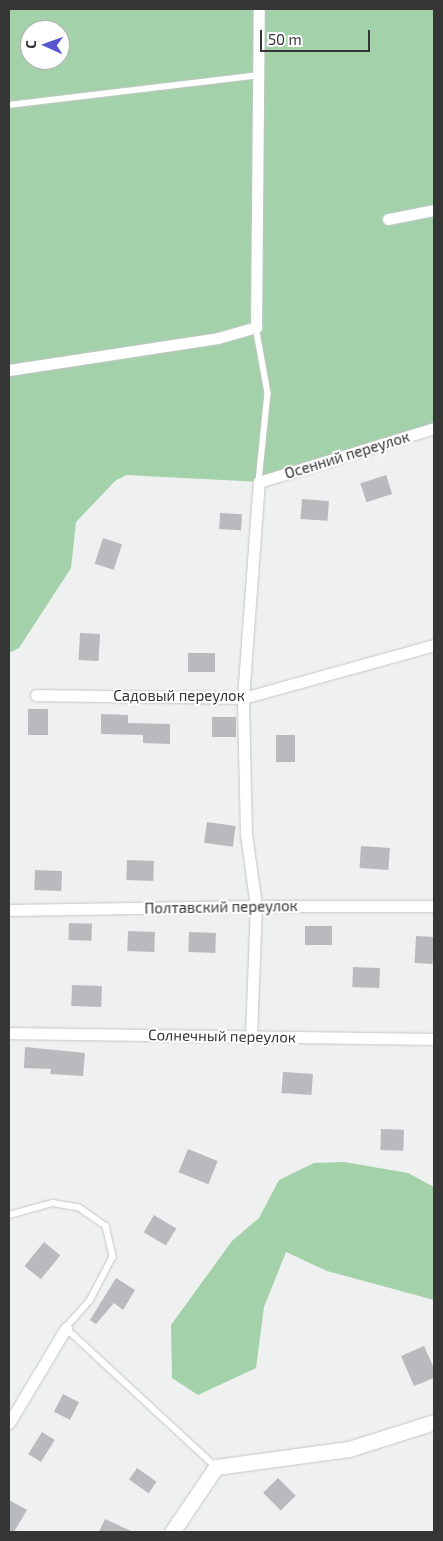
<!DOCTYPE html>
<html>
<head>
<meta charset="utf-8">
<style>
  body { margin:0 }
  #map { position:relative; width:443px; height:1541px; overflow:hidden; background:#eef1ef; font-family:"Exo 2",sans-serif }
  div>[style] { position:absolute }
  .green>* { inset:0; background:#a2d1aa }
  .building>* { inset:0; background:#b9babd; transform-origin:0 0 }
  .roads { filter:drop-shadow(0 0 1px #c4c7c5) drop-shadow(0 0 1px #c4c7c5) }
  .service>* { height:5.5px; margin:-2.75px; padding:0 2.75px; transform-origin:2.75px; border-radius:2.75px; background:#fff }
  .minor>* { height:11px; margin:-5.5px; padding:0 5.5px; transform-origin:5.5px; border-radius:5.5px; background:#fff }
  .tertiary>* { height:15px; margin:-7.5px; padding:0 7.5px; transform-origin:7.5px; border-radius:7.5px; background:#fff }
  span { translate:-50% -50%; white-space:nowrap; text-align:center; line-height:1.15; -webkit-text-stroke:4px #fff; paint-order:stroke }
  .street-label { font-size:15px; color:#353635 }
  .frame { position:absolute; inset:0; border:10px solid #353635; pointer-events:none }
  .north { position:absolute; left:20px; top:20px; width:50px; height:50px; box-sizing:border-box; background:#fff; border:1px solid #aeafae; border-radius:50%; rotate:272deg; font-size:14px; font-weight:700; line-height:20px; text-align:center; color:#353635 }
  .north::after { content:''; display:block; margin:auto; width:18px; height:22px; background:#5857cf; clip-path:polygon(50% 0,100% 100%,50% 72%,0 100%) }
  .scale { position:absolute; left:260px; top:30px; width:110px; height:22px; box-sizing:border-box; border:2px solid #353635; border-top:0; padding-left:6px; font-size:15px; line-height:18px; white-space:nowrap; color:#353635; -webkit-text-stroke:4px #fff; paint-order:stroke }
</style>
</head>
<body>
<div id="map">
  <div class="green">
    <div style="clip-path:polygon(evenodd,9px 9px,434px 9px,434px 428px,259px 482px,126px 475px,115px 481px,76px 522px,71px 568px,19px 648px,9px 653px,9px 9px,30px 30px,60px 30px,60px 60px,30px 60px,30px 30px)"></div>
    <div style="clip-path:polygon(344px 1162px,408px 1173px,434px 1187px,434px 1300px,327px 1271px,286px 1252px,264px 1307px,256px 1368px,198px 1395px,172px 1378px,171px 1325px,232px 1241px,259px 1218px,279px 1180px,314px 1163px)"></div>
  </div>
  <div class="building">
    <div style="left:386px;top:475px;width:20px;height:27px;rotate:72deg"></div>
    <div style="left:302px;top:499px;width:27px;height:20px;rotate:4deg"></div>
    <div style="left:220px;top:513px;width:22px;height:16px;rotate:3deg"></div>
    <div style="left:103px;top:538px;width:20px;height:27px;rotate:18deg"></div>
    <div style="left:80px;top:633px;width:20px;height:27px;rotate:3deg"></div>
    <div style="left:188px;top:653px;width:27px;height:19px"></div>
    <div style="left:28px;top:709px;width:20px;height:26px"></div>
    <div style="clip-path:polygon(101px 714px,128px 715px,128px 723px,170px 724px,170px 744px,143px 743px,143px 735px,101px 734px)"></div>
    <div style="left:212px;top:717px;width:24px;height:20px"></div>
    <div style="left:276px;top:735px;width:19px;height:27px"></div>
    <div style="left:207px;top:822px;width:29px;height:21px;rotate:8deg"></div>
    <div style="left:361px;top:846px;width:29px;height:22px;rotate:4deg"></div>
    <div style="left:127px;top:860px;width:27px;height:20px;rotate:2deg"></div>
    <div style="left:35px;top:870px;width:27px;height:20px;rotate:2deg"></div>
    <div style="left:69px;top:923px;width:23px;height:17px;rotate:2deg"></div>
    <div style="left:305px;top:926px;width:27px;height:19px"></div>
    <div style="left:128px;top:931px;width:27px;height:20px;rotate:2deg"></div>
    <div style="left:189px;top:932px;width:27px;height:20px;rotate:2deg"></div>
    <div style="left:416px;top:936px;width:18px;height:27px;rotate:3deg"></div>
    <div style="left:353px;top:967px;width:27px;height:20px;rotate:2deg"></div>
    <div style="left:72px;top:985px;width:30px;height:21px;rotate:2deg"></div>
    <div style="clip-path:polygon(25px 1047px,85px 1053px,83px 1076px,50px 1074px,51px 1069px,24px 1068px)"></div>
    <div style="left:283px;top:1072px;width:30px;height:21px;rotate:4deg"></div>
    <div style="left:381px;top:1129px;width:23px;height:21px;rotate:2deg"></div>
    <div style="left:188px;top:1149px;width:32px;height:25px;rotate:22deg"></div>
    <div style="left:154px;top:1215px;width:26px;height:20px;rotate:31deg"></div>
    <div style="left:44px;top:1242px;width:21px;height:31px;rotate:39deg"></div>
    <div style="clip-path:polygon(116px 1278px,135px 1290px,123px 1310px,114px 1303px,96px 1324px,90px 1320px)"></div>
    <div style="clip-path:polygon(424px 1346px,434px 1368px,434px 1378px,414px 1386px,401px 1356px)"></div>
    <div style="left:63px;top:1394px;width:18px;height:20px;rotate:27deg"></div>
    <div style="left:42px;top:1432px;width:15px;height:26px;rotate:32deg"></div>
    <div style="left:137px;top:1468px;width:24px;height:14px;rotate:35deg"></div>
    <div style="left:278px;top:1478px;width:25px;height:21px;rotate:45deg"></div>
    <div style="clip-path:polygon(9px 1500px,27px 1510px,14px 1532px,9px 1532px)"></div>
    <div style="clip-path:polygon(105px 1519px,133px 1532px,99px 1532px)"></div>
  </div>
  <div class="roads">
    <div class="service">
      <div style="left:9px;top:105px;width:252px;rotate:-6.8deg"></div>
      <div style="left:256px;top:327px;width:67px;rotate:79.7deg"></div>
      <div style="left:268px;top:393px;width:89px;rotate:95.8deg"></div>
      <div style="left:9px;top:1215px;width:46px;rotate:-15.3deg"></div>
      <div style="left:53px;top:1203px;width:27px;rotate:10deg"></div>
      <div style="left:80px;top:1208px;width:32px;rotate:35deg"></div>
      <div style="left:106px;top:1226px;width:32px;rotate:77deg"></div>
      <div style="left:113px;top:1257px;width:50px;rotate:117.6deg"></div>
      <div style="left:90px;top:1301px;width:36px;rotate:132deg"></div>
      <div style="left:66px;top:1328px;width:205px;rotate:42.8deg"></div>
    </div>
    <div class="minor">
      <div style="left:388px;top:219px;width:47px;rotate:-11.1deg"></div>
      <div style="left:9px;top:370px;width:211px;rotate:-8.7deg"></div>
      <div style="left:218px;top:338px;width:40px;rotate:-16deg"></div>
      <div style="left:256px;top:327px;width:318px;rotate:-89.5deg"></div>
      <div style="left:36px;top:695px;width:207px;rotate:0.8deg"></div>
      <div style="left:243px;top:698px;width:198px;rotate:-15.5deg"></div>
      <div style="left:9px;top:910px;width:247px;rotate:-0.9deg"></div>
      <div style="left:256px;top:906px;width:178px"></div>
      <div style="left:9px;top:1033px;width:425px;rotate:0.8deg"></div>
      <div style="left:251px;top:1036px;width:130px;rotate:-87.8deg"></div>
      <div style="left:256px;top:906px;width:73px;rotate:-97.9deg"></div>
      <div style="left:246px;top:834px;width:136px;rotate:-91.3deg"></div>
      <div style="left:243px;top:698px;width:217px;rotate:-85.8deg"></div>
      <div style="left:259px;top:482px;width:183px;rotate:-17.1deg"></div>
      <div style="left:9px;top:1423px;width:111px;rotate:-59deg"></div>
    </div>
    <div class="tertiary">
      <div style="left:172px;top:1532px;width:78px;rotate:-55.9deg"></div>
      <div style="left:216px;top:1467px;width:134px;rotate:-7.7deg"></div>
      <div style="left:349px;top:1449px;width:89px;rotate:-17.6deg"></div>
    </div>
  </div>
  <div class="street-label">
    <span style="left:347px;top:455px;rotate:-17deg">Осенний переулок</span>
    <span style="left:179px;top:696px">Садовый переулок</span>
    <span style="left:221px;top:907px;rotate:-1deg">Полтавский переулок</span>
    <span style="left:222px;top:1036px;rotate:1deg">Солнечный переулок</span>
  </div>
  <div class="frame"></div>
  <div class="north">С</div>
  <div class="scale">50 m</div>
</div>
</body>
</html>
